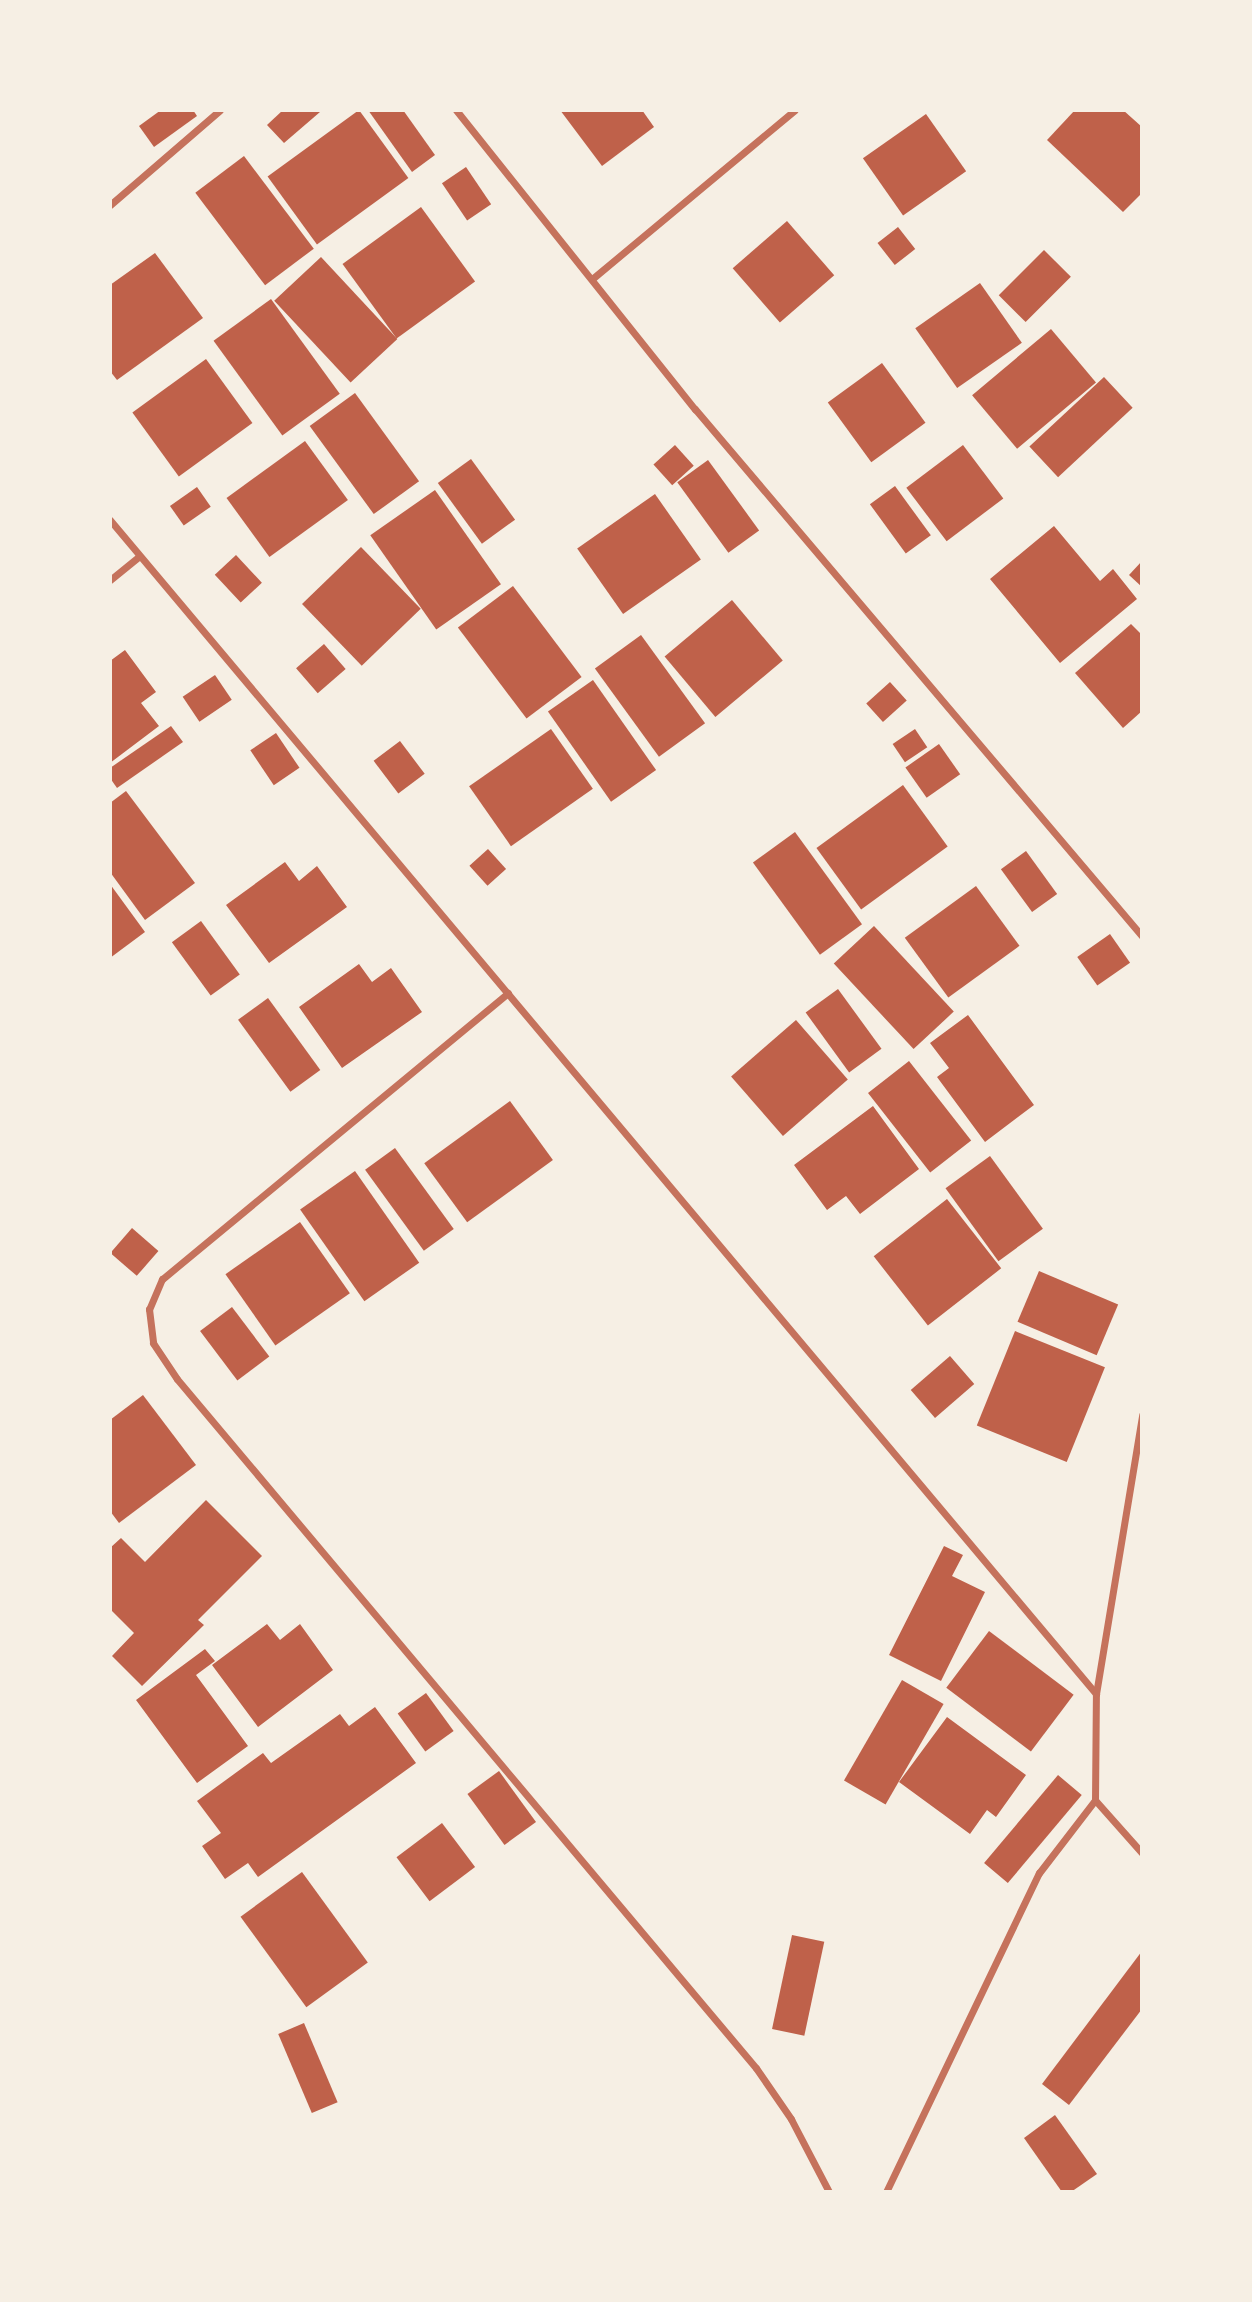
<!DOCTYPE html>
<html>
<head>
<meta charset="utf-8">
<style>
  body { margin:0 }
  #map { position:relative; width:1252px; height:2302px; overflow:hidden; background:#f6efe4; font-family:Arial,sans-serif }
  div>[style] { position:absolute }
  .building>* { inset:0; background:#bf614a; transform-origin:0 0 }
  .minor>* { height:7px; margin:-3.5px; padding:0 3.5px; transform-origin:3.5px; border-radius:3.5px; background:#c5725c }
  span { translate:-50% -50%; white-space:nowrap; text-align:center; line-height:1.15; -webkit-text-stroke:5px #f6efe4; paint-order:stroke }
  .frame { position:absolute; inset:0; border:112px solid #f6efe4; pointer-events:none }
</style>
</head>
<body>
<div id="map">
  <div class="building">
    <div style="clip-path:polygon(161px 110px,193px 110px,197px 116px,154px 147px,139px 126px)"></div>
    <div style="clip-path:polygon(283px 110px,318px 110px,320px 112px,284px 143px,267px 125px)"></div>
    <div style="left:359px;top:110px;width:84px;height:113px;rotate:54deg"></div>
    <div style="clip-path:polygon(368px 110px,403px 110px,435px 155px,412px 172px)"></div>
    <div style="clip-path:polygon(560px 110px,642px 110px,654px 127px,602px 166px)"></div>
    <div style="clip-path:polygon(1075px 110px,1123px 110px,1142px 127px,1142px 193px,1123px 212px,1047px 140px)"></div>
    <div style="left:926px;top:114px;width:70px;height:77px;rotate:55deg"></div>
    <div style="left:244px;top:156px;width:116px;height:61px;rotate:53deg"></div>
    <div style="left:466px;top:167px;width:45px;height:29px;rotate:56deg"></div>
    <div style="left:421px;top:207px;width:92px;height:97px;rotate:54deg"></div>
    <div style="left:787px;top:221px;width:72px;height:72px;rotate:49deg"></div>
    <div style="left:898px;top:227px;width:28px;height:26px;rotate:52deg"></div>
    <div style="left:1044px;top:250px;width:38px;height:64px;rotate:45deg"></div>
    <div style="clip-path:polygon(155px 253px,203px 318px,117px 380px,110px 371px,110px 285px)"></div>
    <div style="left:321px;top:257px;width:112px;height:64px;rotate:47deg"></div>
    <div style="left:980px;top:283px;width:73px;height:79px;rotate:55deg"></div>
    <div style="left:271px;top:299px;width:117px;height:71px;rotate:54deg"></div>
    <div style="left:1051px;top:329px;width:70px;height:103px;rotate:50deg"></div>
    <div style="left:206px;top:359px;width:79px;height:91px;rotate:54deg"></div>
    <div style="left:882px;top:363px;width:74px;height:67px;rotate:54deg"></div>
    <div style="left:1104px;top:377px;width:42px;height:102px;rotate:47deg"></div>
    <div style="left:355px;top:393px;width:109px;height:56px;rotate:54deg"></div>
    <div style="left:305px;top:441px;width:73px;height:97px;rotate:54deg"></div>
    <div style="left:675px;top:445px;width:28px;height:29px;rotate:48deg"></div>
    <div style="left:963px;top:445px;width:67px;height:71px;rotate:53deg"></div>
    <div style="left:471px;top:459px;width:75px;height:41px;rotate:54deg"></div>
    <div style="left:708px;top:460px;width:87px;height:38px;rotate:54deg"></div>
    <div style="left:895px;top:486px;width:61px;height:31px;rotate:54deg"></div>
    <div style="left:197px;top:487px;width:24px;height:33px;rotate:55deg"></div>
    <div style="left:435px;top:490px;width:115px;height:79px;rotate:55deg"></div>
    <div style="left:655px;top:494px;width:80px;height:95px;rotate:55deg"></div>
    <div style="clip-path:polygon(1054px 526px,1100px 581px,1113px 569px,1137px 599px,1060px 663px,990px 579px)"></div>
    <div style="left:361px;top:547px;width:86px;height:82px;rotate:46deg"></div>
    <div style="left:236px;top:555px;width:38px;height:29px;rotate:47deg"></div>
    <div style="clip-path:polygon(1142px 561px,1142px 587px,1129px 575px)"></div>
    <div style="left:513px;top:586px;width:114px;height:69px;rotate:53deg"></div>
    <div style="left:732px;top:600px;width:79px;height:88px;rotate:50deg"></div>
    <div style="clip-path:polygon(1131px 624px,1142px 635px,1142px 711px,1123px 728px,1075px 673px)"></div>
    <div style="left:641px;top:635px;width:109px;height:57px;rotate:54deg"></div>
    <div style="left:324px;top:644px;width:33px;height:37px;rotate:49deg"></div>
    <div style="clip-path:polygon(125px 650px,156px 692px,141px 703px,159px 726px,110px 763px,110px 661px)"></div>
    <div style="left:215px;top:675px;width:30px;height:39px;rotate:56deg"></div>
    <div style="left:593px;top:680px;width:110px;height:55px;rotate:55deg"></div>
    <div style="left:890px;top:682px;width:25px;height:32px;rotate:48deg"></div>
    <div style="clip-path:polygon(171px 726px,183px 742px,117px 788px,110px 778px,110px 768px)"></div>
    <div style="left:551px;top:729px;width:73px;height:100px;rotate:55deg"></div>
    <div style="left:915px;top:729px;width:22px;height:27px;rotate:56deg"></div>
    <div style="left:276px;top:733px;width:42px;height:31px;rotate:56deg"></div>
    <div style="left:400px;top:741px;width:41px;height:33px;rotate:53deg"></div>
    <div style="left:939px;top:744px;width:37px;height:41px;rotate:55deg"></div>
    <div style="left:903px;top:785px;width:76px;height:107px;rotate:54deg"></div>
    <div style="clip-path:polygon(126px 791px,195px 883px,145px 920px,110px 872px,110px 803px)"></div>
    <div style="left:795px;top:832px;width:114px;height:52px;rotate:54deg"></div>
    <div style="left:488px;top:849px;width:27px;height:25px;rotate:48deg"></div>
    <div style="left:1026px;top:851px;width:53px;height:31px;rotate:54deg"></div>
    <div style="clip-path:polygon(285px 862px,299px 881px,317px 866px,347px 907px,269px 963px,226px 905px)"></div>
    <div style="clip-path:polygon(110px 884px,145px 932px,110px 958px)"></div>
    <div style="left:976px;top:886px;width:74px;height:88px;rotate:54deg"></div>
    <div style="left:201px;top:921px;width:66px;height:36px;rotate:54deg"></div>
    <div style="left:874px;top:926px;width:117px;height:55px;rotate:47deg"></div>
    <div style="left:1110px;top:934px;width:35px;height:40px;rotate:55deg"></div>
    <div style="clip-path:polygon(359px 964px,372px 982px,391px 968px,422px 1012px,342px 1068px,299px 1007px)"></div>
    <div style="left:838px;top:989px;width:74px;height:40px;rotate:54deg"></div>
    <div style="left:268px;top:998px;width:89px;height:37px;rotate:54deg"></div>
    <div style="clip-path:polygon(968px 1015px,1034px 1105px,985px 1142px,937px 1077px,949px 1068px,930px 1043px)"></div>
    <div style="left:796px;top:1020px;width:79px;height:86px;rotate:49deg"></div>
    <div style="left:909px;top:1061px;width:101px;height:52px;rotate:52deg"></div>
    <div style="left:510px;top:1101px;width:73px;height:106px;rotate:54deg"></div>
    <div style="clip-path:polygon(873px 1106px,919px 1169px,860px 1214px,846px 1196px,827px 1210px,794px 1165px)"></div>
    <div style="left:395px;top:1148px;width:100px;height:37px;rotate:54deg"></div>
    <div style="left:990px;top:1156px;width:90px;height:55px;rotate:54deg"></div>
    <div style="left:355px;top:1171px;width:112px;height:67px;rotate:55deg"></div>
    <div style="left:947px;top:1199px;width:88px;height:93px;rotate:52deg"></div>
    <div style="left:300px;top:1222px;width:87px;height:91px;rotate:55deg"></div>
    <div style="left:132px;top:1228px;width:35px;height:33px;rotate:41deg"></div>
    <div style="left:1039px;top:1271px;width:86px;height:55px;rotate:23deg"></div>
    <div style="left:232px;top:1307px;width:62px;height:40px;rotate:53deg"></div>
    <div style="left:1015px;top:1331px;width:97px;height:102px;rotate:22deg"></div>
    <div style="left:950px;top:1356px;width:37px;height:52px;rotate:49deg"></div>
    <div style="clip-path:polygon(143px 1395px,196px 1465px,119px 1523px,110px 1511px,110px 1420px)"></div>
    <div style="clip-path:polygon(206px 1500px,262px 1556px,198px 1620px,204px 1625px,142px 1686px,112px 1656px,134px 1633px,110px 1609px,110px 1548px,121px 1538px,145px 1562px)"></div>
    <div style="clip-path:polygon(944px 1546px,963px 1555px,952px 1576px,985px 1592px,941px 1681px,889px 1655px)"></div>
    <div style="clip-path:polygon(267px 1624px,280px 1640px,300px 1624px,333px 1670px,258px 1727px,212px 1665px)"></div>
    <div style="left:989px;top:1631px;width:106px;height:71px;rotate:37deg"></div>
    <div style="clip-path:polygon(205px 1649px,215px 1661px,196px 1675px,248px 1746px,197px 1783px,136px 1700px)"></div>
    <div style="left:902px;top:1680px;width:48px;height:116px;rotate:30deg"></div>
    <div style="left:426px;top:1693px;width:47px;height:35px;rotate:54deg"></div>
    <div style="clip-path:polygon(375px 1707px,416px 1763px,258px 1877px,248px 1863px,225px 1879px,202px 1846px,221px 1833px,197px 1801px,263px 1753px,271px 1763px,340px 1714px,349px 1726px)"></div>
    <div style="clip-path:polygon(947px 1717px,1026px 1775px,996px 1817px,987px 1810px,970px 1834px,899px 1782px)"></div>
    <div style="left:499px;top:1771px;width:63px;height:39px;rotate:54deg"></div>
    <div style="left:1058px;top:1775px;width:31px;height:115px;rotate:40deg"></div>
    <div style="left:442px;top:1823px;width:55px;height:57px;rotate:53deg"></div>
    <div style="left:302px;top:1872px;width:112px;height:76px;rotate:54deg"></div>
    <div style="left:792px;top:1935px;width:33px;height:96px;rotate:12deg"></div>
    <div style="clip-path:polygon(1142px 1951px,1142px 2009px,1069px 2105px,1042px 2084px)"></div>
    <div style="left:304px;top:2023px;width:86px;height:28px;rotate:67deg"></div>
    <div style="clip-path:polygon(1055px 2115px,1097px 2174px,1071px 2192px,1062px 2192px,1024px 2138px)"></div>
  </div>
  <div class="minor">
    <div style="left:456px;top:110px;width:383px;rotate:51.4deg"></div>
    <div style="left:695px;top:409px;width:691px;rotate:49.7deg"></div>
    <div style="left:110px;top:205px;width:145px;rotate:-40.8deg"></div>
    <div style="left:592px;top:279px;width:264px;rotate:-39.8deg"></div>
    <div style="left:110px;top:520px;width:1533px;rotate:49.97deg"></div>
    <div style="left:110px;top:580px;width:38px;rotate:-39deg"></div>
    <div style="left:508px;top:993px;width:449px;rotate:140.4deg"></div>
    <div style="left:162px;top:1279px;width:33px;rotate:113deg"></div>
    <div style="left:149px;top:1309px;width:34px;rotate:83deg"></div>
    <div style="left:153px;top:1343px;width:43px;rotate:56.3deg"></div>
    <div style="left:177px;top:1379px;width:900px;rotate:49.96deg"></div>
    <div style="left:756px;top:2068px;width:62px;rotate:55.5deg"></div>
    <div style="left:791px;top:2119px;width:82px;rotate:62.5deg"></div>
    <div style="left:1095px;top:1800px;width:71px;rotate:48.4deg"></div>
    <div style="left:886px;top:2192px;width:354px;rotate:-64.4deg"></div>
    <div style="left:1039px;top:1873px;width:92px;rotate:-52.5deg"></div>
    <div style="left:1095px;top:1800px;width:106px;rotate:-89.5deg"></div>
    <div style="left:1096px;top:1694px;width:283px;rotate:-80.6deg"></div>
  </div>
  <div class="frame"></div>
</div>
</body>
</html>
